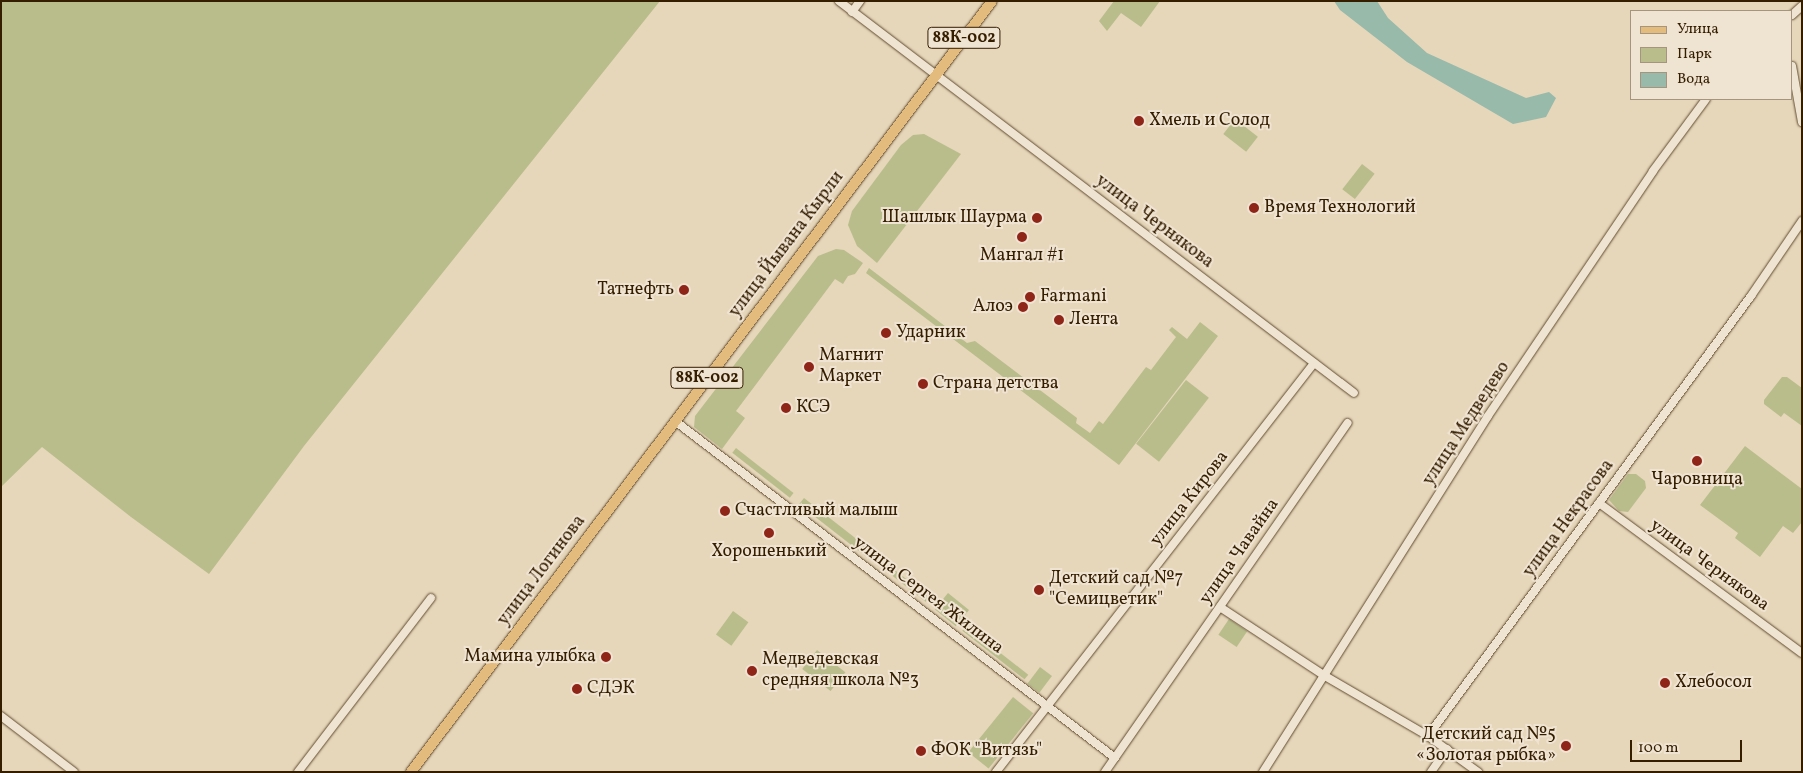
<!DOCTYPE html>
<html>
<head>
<meta charset="utf-8">
<style>
  body { margin:0 }
  #map { position:relative; width:1803px; height:773px; overflow:hidden; background:#e6d6ba; font-family:Vollkorn,serif }
  div>[style] { position:absolute }
  .green>* { inset:0; background:#b9bd8c; transform-origin:0 0 }
  .water>* { inset:0; background:#97baaa }
  .roads { filter:drop-shadow(0 0 1px #614b2e) drop-shadow(0 0 1px #614b2e) }
  .minor>* { height:8px; margin:-4px; padding:0 4px; transform-origin:4px; border-radius:4px; background:#efe4d2 }
  .major>* { height:10px; margin:-5px; padding:0 5px; transform-origin:5px; border-radius:5px; background:#e3bb7d }
  .dots>* { width:14px; height:14px; translate:-50% -50%; box-sizing:border-box; border:2px solid #efe4d2; border-radius:50% }
  span { translate:-50% -50%; white-space:nowrap; text-align:center; line-height:1.15; -webkit-text-stroke:4px #efe4d2; paint-order:stroke }
  .shield-label span { padding:1px 4px; background:#efe4d2; border:1px solid; border-radius:4px; -webkit-text-stroke-width:0 }
  .shield-label { font-size:16px; color:#351d00; font-weight:700 }
  .poi-label { font-size:18px; color:#351d00 }
  .left { translate:0 -50%; text-align:left }
  .right { translate:-100% -50%; text-align:right }
  .street-label { font-size:18px; color:#351d00 }
  .frame { position:absolute; inset:0; border:2px solid #351d00; pointer-events:none }
  .legend { position:absolute; left:1630px; top:10px; width:162px; height:90px; box-sizing:border-box; background:#efe4d2; border:1px solid #a5947e; margin:0; padding:6px 9px; list-style:none; font-size:15px; color:#351d00 }
  .legend li { display:flex; align-items:center; gap:10px; height:25px }
  .legend b { width:25px; border:1px solid #a5947e }
  .scale { position:absolute; left:1630px; top:740px; width:112px; height:22px; box-sizing:border-box; border:2px solid #351d00; border-top:0; padding-left:6px; font-size:15px; line-height:18px; white-space:nowrap; color:#351d00; -webkit-text-stroke:4px #efe4d2; paint-order:stroke }
</style>
</head>
<body>
<div id="map">
  <div class="green">
    <div style="clip-path:polygon(1px 1px,660px 1px,304px 446px,209px 574px,131px 517px,42px 447px,1px 487px)"></div>
    <div style="clip-path:polygon(1114px 1px,1160px 1px,1141px 27px,1121px 13px,1107px 31px,1099px 21px)"></div>
    <div style="left:1235px;top:119px;width:29px;height:19px;rotate:38deg"></div>
    <div style="clip-path:polygon(924px 134px,961px 154px,877px 263px,857px 246px,848px 225px,852px 211px,901px 145px,913px 135px)"></div>
    <div style="left:1362px;top:164px;width:16px;height:32px;rotate:38deg"></div>
    <div style="clip-path:polygon(836px 249px,844px 250px,863px 263px,855px 274px,848px 276px,843px 284px,835px 279px,736px 411px,745px 418px,722px 449px,694px 427px,695px 416px,818px 256px)"></div>
    <div style="clip-path:polygon(869px 268px,967px 343px,975px 341px,1077px 418px,1076px 423px,1090px 433px,1099px 421px,1103px 424px,1146px 367px,1151px 370px,1176px 337px,1169px 330px,1172px 327px,1187px 339px,1200px 322px,1218px 336px,1119px 465px,866px 273px)"></div>
    <div style="clip-path:polygon(1782px 377px,1787px 377px,1802px 388px,1802px 426px,1784px 413px,1781px 417px,1764px 404px,1764px 400px)"></div>
    <div style="left:1186px;top:380px;width:29px;height:81px;rotate:38deg"></div>
    <div style="clip-path:polygon(1745px 446px,1802px 489px,1802px 522px,1793px 533px,1783px 526px,1760px 557px,1735px 538px,1738px 533px,1700px 505px)"></div>
    <div style="left:736px;top:448px;width:73px;height:6px;rotate:38deg"></div>
    <div style="clip-path:polygon(1628px 474px,1636px 474px,1645px 481px,1646px 488px,1628px 512px,1619px 511px,1609px 500px)"></div>
    <div style="left:804px;top:498px;width:89px;height:8px;rotate:38deg"></div>
    <div style="left:882px;top:560px;width:60px;height:6px;rotate:38deg"></div>
    <div style="left:948px;top:593px;width:27px;height:21px;rotate:39deg"></div>
    <div style="left:733px;top:611px;width:19px;height:29px;rotate:36deg"></div>
    <div style="left:1229px;top:619px;width:22px;height:19px;rotate:34deg"></div>
    <div style="left:966px;top:626px;width:79px;height:6px;rotate:38deg"></div>
    <div style="left:817px;top:650px;width:36px;height:24px;rotate:38deg"></div>
    <div style="left:1040px;top:667px;width:15px;height:21px;rotate:37deg"></div>
    <div style="left:1013px;top:697px;width:26px;height:71px;rotate:39deg"></div>
  </div>
  <div class="water">
    <div style="clip-path:polygon(1334px 1px,1377px 1px,1388px 18px,1427px 53px,1526px 98px,1549px 92px,1556px 98px,1546px 117px,1513px 124px,1407px 62px,1340px 10px)"></div>
  </div>
  <div class="roads">
    <div class="minor">
      <div style="left:839px;top:1px;width:647px;rotate:37.28deg"></div>
      <div style="left:852px;top:12px;width:14px;rotate:-54deg"></div>
      <div style="left:1792px;top:15px;width:13px;rotate:-42deg"></div>
      <div style="left:1792px;top:66px;width:57px;rotate:79.9deg"></div>
      <div style="left:675px;top:421px;width:554px;rotate:37.45deg"></div>
      <div style="left:1599px;top:503px;width:252px;rotate:36.5deg"></div>
      <div style="left:1220px;top:607px;width:126px;rotate:33.3deg"></div>
      <div style="left:1325px;top:676px;width:119px;rotate:30.2deg"></div>
      <div style="left:1428px;top:736px;width:62px;rotate:35.8deg"></div>
      <div style="left:1px;top:716px;width:92px;rotate:37.5deg"></div>
      <div style="left:1428px;top:736px;width:546px;rotate:-53.72deg"></div>
      <div style="left:1751px;top:296px;width:91px;rotate:-55.8deg"></div>
      <div style="left:298px;top:772px;width:219px;rotate:-52.6deg"></div>
      <div style="left:996px;top:772px;width:518px;rotate:-52.13deg"></div>
      <div style="left:1105px;top:772px;width:425px;rotate:-55.2deg"></div>
      <div style="left:1263px;top:772px;width:421px;rotate:-57.7deg"></div>
      <div style="left:1488px;top:416px;width:295px;rotate:-56deg"></div>
      <div style="left:1653px;top:171px;width:89px;rotate:-53.6deg"></div>
      <div style="left:1431px;top:772px;width:28px;rotate:-55deg"></div>
    </div>
    <div class="major">
      <div style="left:411px;top:772px;width:965px;rotate:-53deg"></div>
    </div>
  </div>
  <div class="dots">
    <div style="left:1139px;top:121px;background:#8f2418"></div>
    <div style="left:1254px;top:208px;background:#8f2418"></div>
    <div style="left:1037px;top:218px;background:#8f2418"></div>
    <div style="left:1022px;top:237px;background:#8f2418"></div>
    <div style="left:684px;top:290px;background:#8f2418"></div>
    <div style="left:1030px;top:297px;background:#8f2418"></div>
    <div style="left:1023px;top:307px;background:#8f2418"></div>
    <div style="left:1059px;top:320px;background:#8f2418"></div>
    <div style="left:886px;top:333px;background:#8f2418"></div>
    <div style="left:809px;top:367px;background:#8f2418"></div>
    <div style="left:923px;top:384px;background:#8f2418"></div>
    <div style="left:786px;top:408px;background:#8f2418"></div>
    <div style="left:1697px;top:461px;background:#8f2418"></div>
    <div style="left:725px;top:511px;background:#8f2418"></div>
    <div style="left:769px;top:533px;background:#8f2418"></div>
    <div style="left:1039px;top:590px;background:#8f2418"></div>
    <div style="left:606px;top:657px;background:#8f2418"></div>
    <div style="left:752px;top:671px;background:#8f2418"></div>
    <div style="left:1665px;top:683px;background:#8f2418"></div>
    <div style="left:577px;top:689px;background:#8f2418"></div>
    <div style="left:1566px;top:746px;background:#8f2418"></div>
    <div style="left:921px;top:751px;background:#8f2418"></div>
  </div>
  <div class="shield-label">
    <span style="left:964px;top:38px">88К-002</span>
    <span style="left:707px;top:378px">88К-002</span>
  </div>
  <div class="poi-label">
    <span class="left" style="left:1149px;top:121px">Хмель и Солод</span>
    <span class="left" style="left:1264px;top:208px">Время Технологий</span>
    <span class="right" style="left:1027px;top:218px">Шашлык Шаурма</span>
    <span style="left:1022px;top:256px">Мангал #1</span>
    <span class="right" style="left:674px;top:290px">Татнефть</span>
    <span class="left" style="left:1040px;top:297px">Farmani</span>
    <span class="right" style="left:1013px;top:307px">Алоэ</span>
    <span class="left" style="left:1069px;top:320px">Лента</span>
    <span class="left" style="left:896px;top:333px">Ударник</span>
    <span class="left" style="left:819px;top:367px">Магнит<br>Маркет</span>
    <span class="left" style="left:933px;top:384px">Страна детства</span>
    <span class="left" style="left:796px;top:408px">КСЭ</span>
    <span style="left:1697px;top:480px">Чаровница</span>
    <span class="left" style="left:735px;top:511px">Счастливый малыш</span>
    <span style="left:769px;top:552px">Хорошенький</span>
    <span class="left" style="left:1049px;top:590px">Детский сад №7<br>"Семицветик"</span>
    <span class="right" style="left:596px;top:657px">Мамина улыбка</span>
    <span class="left" style="left:762px;top:671px">Медведевская<br>средняя школа №3</span>
    <span class="left" style="left:1675px;top:683px">Хлебосол</span>
    <span class="left" style="left:587px;top:689px">СДЭК</span>
    <span class="right" style="left:1556px;top:746px">Детский сад №5<br>«Золотая рыбка»</span>
    <span class="left" style="left:931px;top:751px">ФОК "Витязь"</span>
  </div>
  <div class="street-label">
    <span style="left:1154px;top:222px;rotate:37deg">улица Чернякова</span>
    <span style="left:787px;top:245px;rotate:-53deg">улица Йывана Кырли</span>
    <span style="left:1467px;top:424px;rotate:-57deg">улица Медведево</span>
    <span style="left:1190px;top:499px;rotate:-52deg">улица Кирова</span>
    <span style="left:1569px;top:519px;rotate:-54deg">улица Некрасова</span>
    <span style="left:1240px;top:552px;rotate:-55deg">улица Чавайна</span>
    <span style="left:1709px;top:566px;rotate:36deg">улица Чернякова</span>
    <span style="left:542px;top:571px;rotate:-53deg">улица Логинова</span>
    <span style="left:928px;top:596px;rotate:37deg">улица Сергея Жилина</span>
  </div>
  <div class="frame"></div>
  <ul class="legend">
  <li><b style="height:6px;background:#e3bb7d"></b>Улица</li>
  <li><b style="height:14px;background:#b9bd8c"></b>Парк</li>
  <li><b style="height:14px;background:#97baaa"></b>Вода</li>
  </ul>
  <div class="scale">100 m</div>
</div>
</body>
</html>
